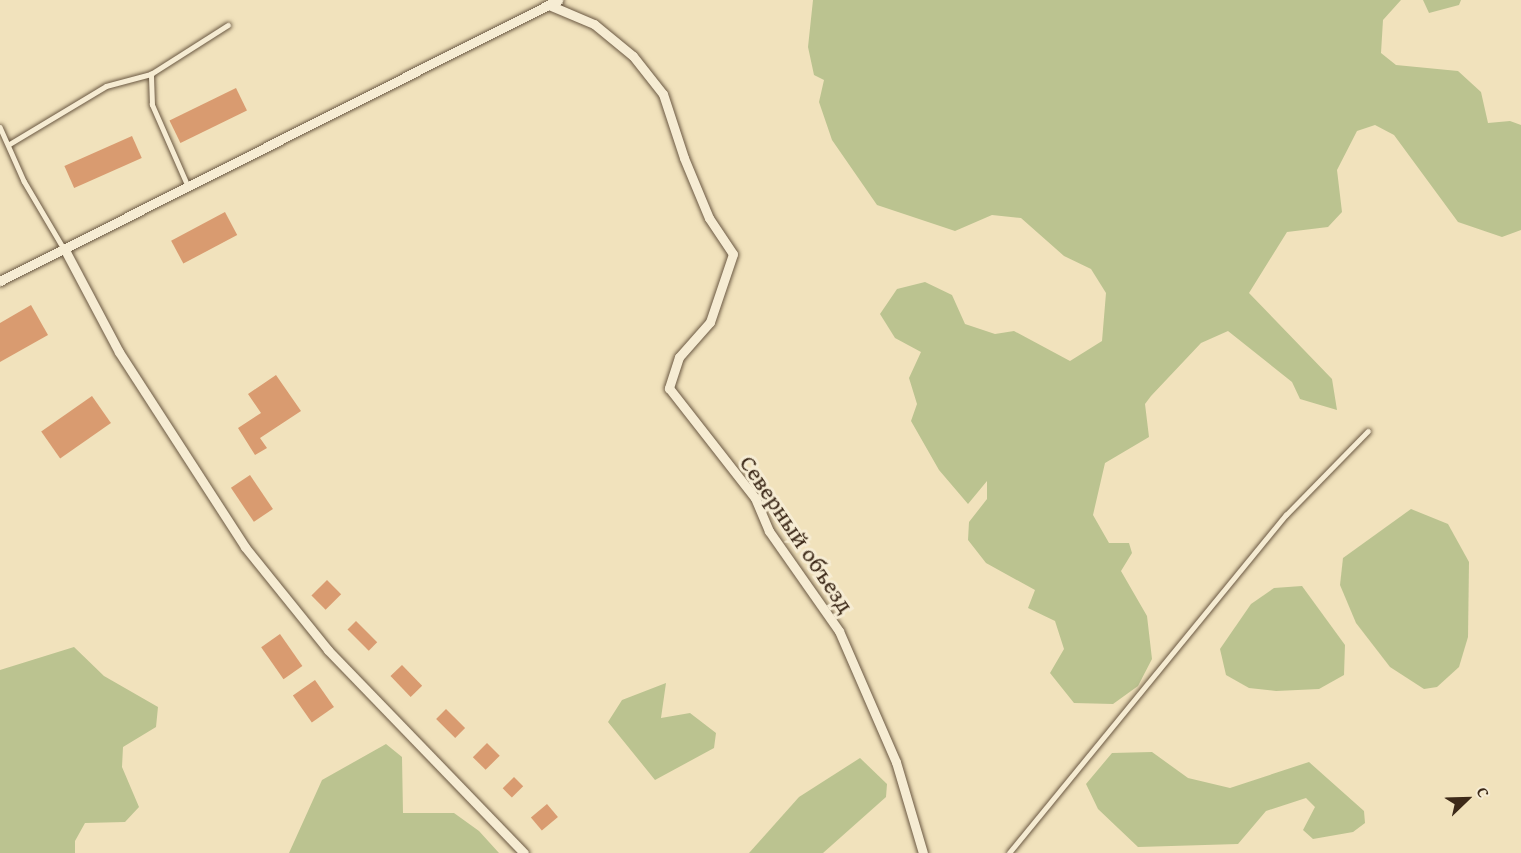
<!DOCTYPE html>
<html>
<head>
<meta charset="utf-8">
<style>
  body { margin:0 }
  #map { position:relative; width:1521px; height:853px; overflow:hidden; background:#f1e2bc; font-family:"Gentium Book Plus",serif }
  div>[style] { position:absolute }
  .green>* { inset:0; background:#bbc390 }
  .building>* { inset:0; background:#d99b70; transform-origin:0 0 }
  .roads { filter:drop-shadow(0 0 2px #6a5842) drop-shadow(0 0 2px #6a5842) }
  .lane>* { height:4.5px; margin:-2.25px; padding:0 2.25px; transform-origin:2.25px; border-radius:2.25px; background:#f6ecd3 }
  .street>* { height:9px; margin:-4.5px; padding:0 4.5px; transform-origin:4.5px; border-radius:4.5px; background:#f6ecd3 }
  span { translate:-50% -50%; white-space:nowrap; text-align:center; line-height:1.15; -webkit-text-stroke:6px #f6ecd3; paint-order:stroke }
  .street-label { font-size:24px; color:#3d2a19 }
  .north { position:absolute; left:1437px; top:769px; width:60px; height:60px; -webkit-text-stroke:4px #f6ecd3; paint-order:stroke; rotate:67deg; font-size:16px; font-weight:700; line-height:24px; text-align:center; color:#3d2a19 }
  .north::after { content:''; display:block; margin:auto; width:21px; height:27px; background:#3d2a19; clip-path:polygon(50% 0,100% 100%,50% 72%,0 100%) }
</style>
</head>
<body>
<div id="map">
  <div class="green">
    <div style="clip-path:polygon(813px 0,1401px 0,1383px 20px,1381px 53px,1396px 65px,1458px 71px,1481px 92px,1488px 123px,1510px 121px,1521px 125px,1521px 230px,1502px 237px,1458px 222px,1394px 135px,1375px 125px,1357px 131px,1337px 170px,1342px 212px,1328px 227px,1287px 232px,1249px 293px,1332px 379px,1337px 410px,1300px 399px,1292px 382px,1228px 331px,1201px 343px,1151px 396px,1145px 404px,1149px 437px,1105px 463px,1093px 515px,1109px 543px,1129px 543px,1132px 553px,1121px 571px,1147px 616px,1152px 659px,1138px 686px,1113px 704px,1074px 703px,1050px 673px,1064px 649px,1055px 621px,1028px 608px,1035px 590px,986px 563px,968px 540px,969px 522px,987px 499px,987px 481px,968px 504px,939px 470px,911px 421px,917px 404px,909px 378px,921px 352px,895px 338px,880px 314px,897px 289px,925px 282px,952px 295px,965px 324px,995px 334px,1014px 331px,1070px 361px,1102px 341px,1106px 293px,1091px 269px,1064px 256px,1021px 218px,992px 215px,955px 231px,877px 205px,832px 140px,819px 102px,824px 80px,814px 75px,808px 47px)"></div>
    <div style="clip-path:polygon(1423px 0,1461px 0,1459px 5px,1429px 13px)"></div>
    <div style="clip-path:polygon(1411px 509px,1448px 524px,1469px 562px,1468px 637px,1459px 667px,1437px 687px,1424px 689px,1390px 667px,1356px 623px,1340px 585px,1343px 558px)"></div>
    <div style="clip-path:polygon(1302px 586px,1345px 645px,1344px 675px,1319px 689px,1276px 691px,1249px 688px,1226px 675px,1220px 649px,1251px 604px,1274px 588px)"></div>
    <div style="clip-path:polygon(74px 647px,104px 676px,158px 707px,156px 727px,123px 747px,122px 767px,139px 807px,125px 822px,85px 823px,75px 841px,75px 853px,0 853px,0 670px)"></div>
    <div style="clip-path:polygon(666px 683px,661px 718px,690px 713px,716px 733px,714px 748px,655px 780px,608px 722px,622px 700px)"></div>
    <div style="clip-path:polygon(386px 744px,402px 757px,403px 813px,454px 813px,479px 831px,499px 853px,289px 853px,322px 780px)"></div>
    <div style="clip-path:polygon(1152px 752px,1188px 778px,1230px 788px,1309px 762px,1364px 811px,1365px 823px,1353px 832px,1313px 839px,1303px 830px,1315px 807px,1306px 798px,1266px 811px,1238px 844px,1138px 847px,1098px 809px,1086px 784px,1112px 753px)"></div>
    <div style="clip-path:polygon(860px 758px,887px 784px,886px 797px,823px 853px,749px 853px,799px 797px)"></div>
  </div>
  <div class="building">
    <div style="left:236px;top:88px;width:25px;height:74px;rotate:64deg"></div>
    <div style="left:132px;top:136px;width:24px;height:74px;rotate:66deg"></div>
    <div style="left:225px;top:212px;width:26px;height:61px;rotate:62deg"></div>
    <div style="clip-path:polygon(31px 305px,48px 335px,0 362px,0 323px)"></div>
    <div style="clip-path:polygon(276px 375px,301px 411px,260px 438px,267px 448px,255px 455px,238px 428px,261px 413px,248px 394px)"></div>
    <div style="left:92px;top:396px;width:33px;height:62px;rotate:55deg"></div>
    <div style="left:250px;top:475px;width:41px;height:23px;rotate:56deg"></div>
    <div style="left:327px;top:580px;width:20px;height:22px;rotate:45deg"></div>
    <div style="left:356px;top:621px;width:30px;height:12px;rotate:45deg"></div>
    <div style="left:280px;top:634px;width:39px;height:23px;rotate:55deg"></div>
    <div style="left:402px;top:665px;width:29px;height:16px;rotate:46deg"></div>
    <div style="left:315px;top:680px;width:33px;height:27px;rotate:55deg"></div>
    <div style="left:446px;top:709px;width:27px;height:14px;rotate:45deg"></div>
    <div style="left:487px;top:743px;width:18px;height:20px;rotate:45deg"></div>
    <div style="left:514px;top:777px;width:13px;height:16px;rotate:45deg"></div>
    <div style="left:547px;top:804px;width:17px;height:21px;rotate:50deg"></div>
  </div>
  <div class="roads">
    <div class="lane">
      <div style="left:0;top:127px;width:59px;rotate:66deg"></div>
      <div style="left:24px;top:181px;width:79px;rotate:59.5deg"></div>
      <div style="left:8px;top:145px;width:114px;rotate:-31deg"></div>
      <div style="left:106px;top:86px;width:47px;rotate:-14.9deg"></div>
      <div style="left:188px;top:187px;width:90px;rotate:-113.7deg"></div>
      <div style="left:152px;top:105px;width:31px;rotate:-92deg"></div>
      <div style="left:151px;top:74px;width:91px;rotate:-32.5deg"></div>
      <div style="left:1009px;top:853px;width:437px;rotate:-50.7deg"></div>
      <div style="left:1286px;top:515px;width:117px;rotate:-45.7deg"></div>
    </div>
    <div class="street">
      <div style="left:549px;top:5px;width:49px;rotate:22.9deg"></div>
      <div style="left:594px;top:24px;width:50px;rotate:39.4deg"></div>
      <div style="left:633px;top:56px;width:48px;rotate:51.7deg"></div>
      <div style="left:663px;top:94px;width:67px;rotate:71.8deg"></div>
      <div style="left:684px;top:158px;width:65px;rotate:67.4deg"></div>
      <div style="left:709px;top:218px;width:43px;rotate:56.3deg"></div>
      <div style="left:733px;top:254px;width:72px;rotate:108.7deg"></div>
      <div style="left:710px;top:322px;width:47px;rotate:131.5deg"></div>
      <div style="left:679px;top:357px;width:33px;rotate:108deg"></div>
      <div style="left:669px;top:388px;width:140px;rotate:52deg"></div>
      <div style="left:755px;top:498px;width:36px;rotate:67deg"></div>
      <div style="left:769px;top:531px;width:122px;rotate:55deg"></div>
      <div style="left:839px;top:631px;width:143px;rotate:66.5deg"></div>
      <div style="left:896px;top:762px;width:95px;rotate:73.5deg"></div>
      <div style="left:65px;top:250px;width:115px;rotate:62.1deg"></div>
      <div style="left:119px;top:352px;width:232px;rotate:57.1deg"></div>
      <div style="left:245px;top:547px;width:132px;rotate:51.1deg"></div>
      <div style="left:328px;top:650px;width:282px;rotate:46deg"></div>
      <div style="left:0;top:281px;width:625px;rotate:-26.73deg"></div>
    </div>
  </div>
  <div class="street-label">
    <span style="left:797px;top:534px;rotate:56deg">Северный объезд</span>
  </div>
  <div class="north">С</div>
</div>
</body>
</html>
